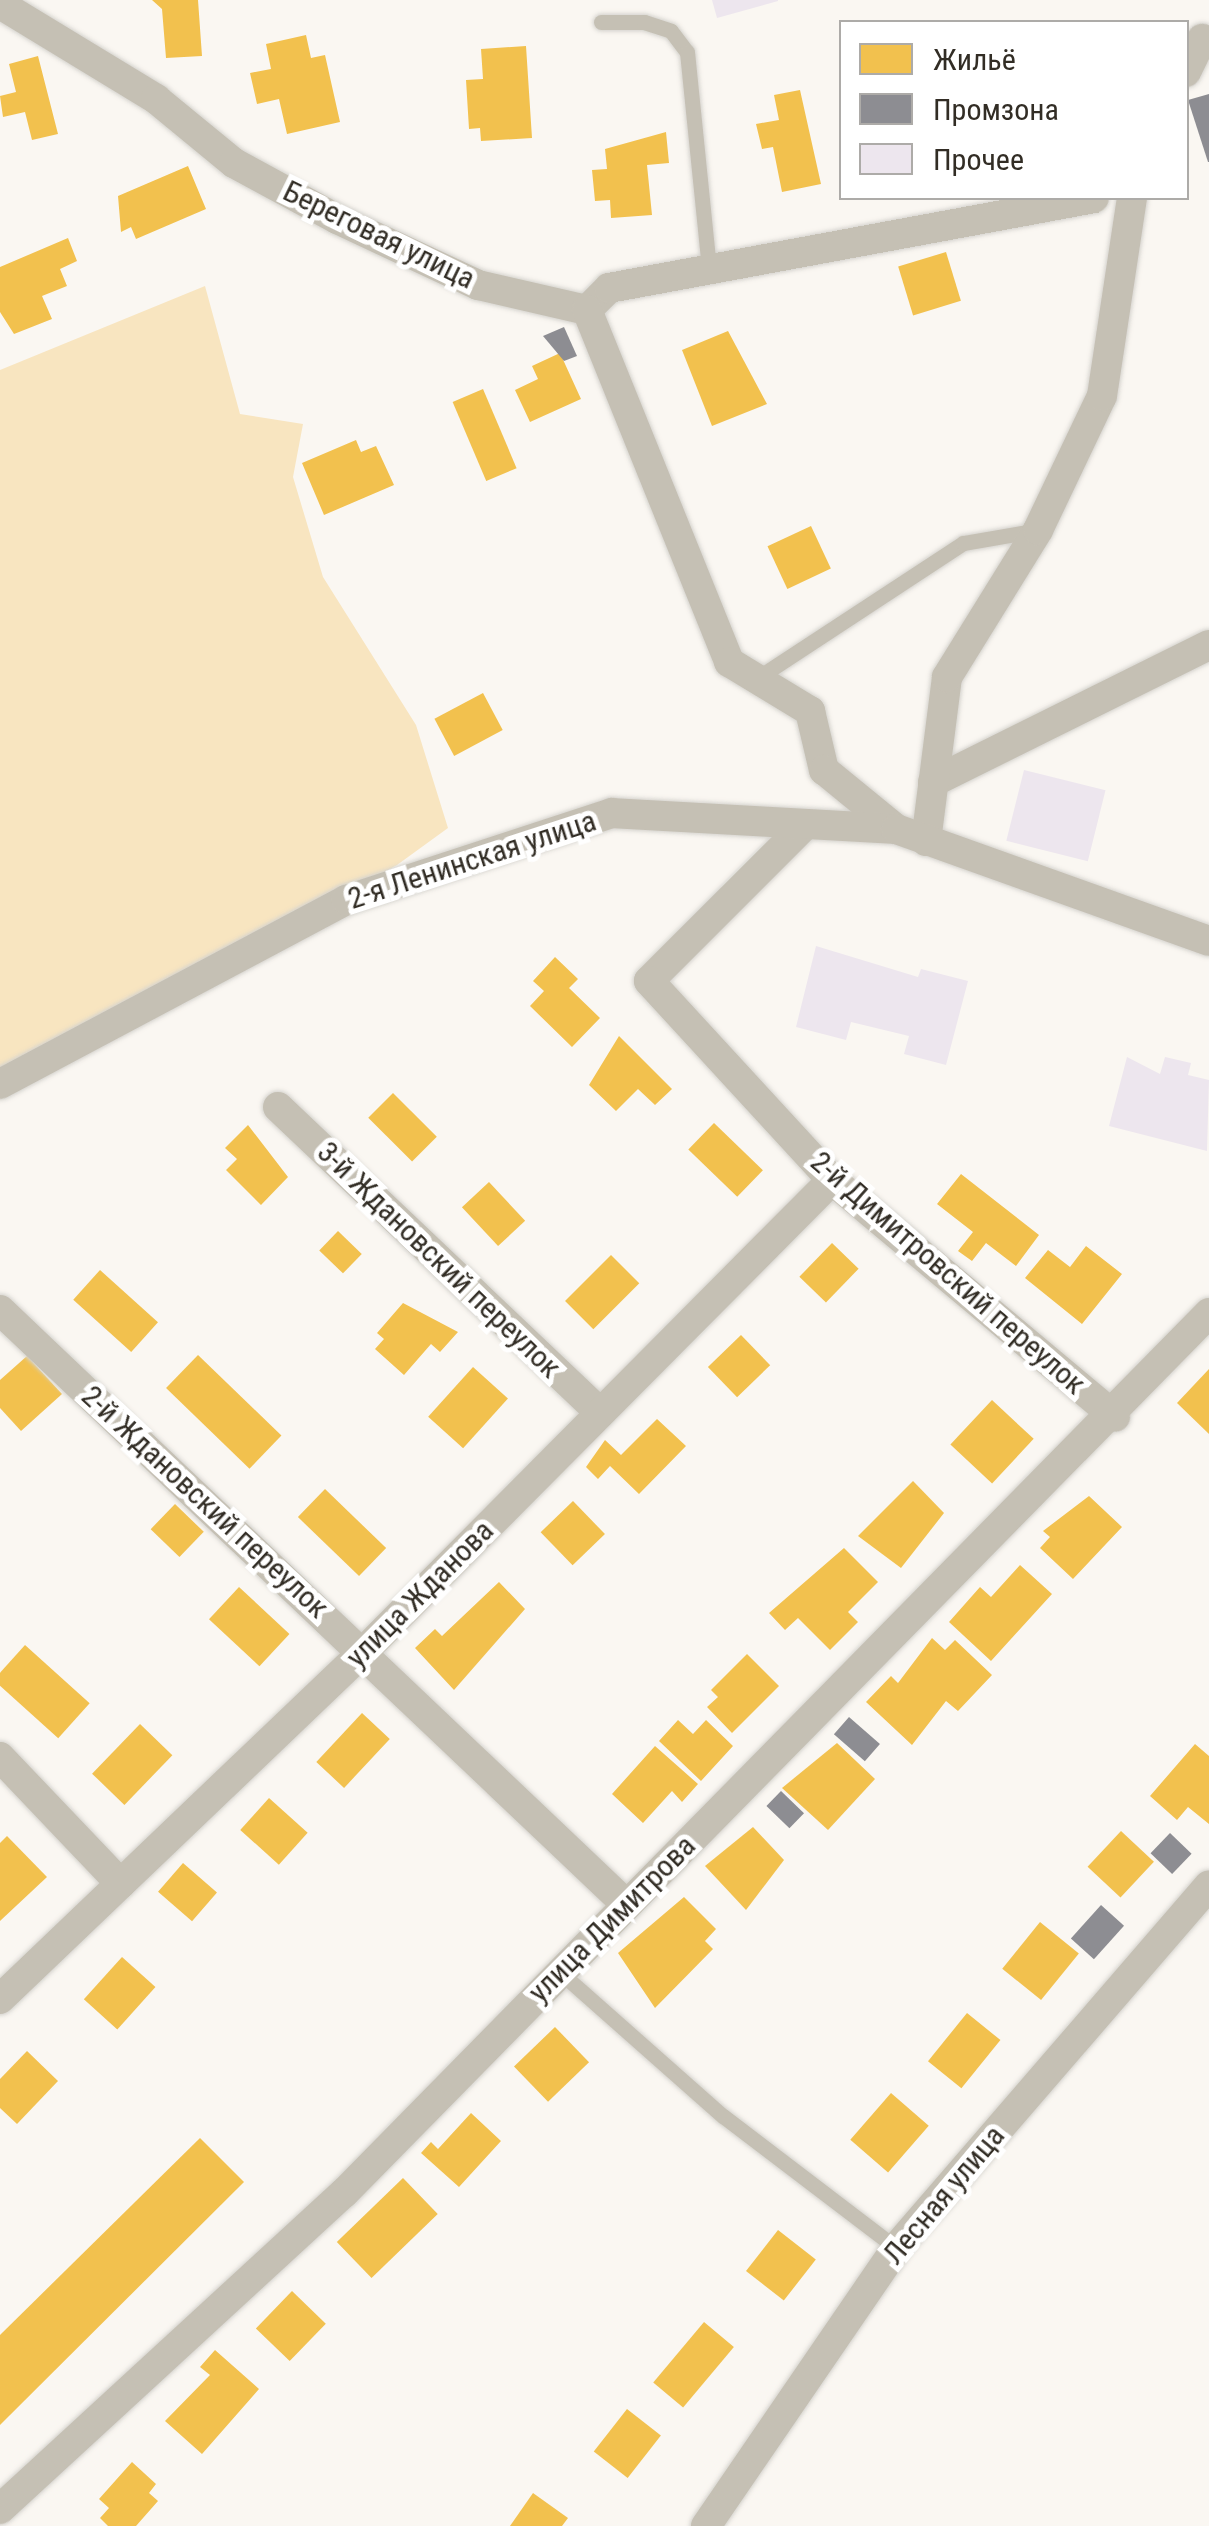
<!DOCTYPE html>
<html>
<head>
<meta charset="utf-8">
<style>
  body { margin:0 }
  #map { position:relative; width:1209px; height:2526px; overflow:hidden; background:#faf7f2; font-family:"Roboto Condensed",sans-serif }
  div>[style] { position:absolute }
  .green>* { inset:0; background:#f8e5c0 }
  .homes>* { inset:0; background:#f2c14e; transform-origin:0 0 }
  .industry>* { inset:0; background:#8d8d92; transform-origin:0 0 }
  .building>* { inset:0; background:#ede6ee; transform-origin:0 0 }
  .roads { filter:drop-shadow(0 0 2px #d5d3ce) drop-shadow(0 0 2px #d5d3ce) }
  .service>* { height:15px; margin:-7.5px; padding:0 7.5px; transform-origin:7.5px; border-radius:7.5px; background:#c5c0b4 }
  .minor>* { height:30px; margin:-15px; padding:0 15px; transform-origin:15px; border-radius:15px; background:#c5c0b4 }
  span { translate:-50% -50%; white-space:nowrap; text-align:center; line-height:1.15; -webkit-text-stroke:10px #fff; paint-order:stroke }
  .street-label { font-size:30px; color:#322d25 }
  .legend { position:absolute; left:839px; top:20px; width:350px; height:180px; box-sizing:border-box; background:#fff; border:2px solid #adaba8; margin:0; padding:12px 18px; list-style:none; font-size:30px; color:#322d25 }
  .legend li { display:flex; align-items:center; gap:20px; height:50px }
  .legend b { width:50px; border:2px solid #adaba8 }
</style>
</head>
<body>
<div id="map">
  <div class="green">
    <div style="clip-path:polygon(205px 286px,240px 414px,303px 424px,293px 477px,323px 577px,416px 725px,448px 828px,397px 865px,0 1078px,0 370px)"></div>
  </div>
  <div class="homes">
    <div style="clip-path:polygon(152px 0,198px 0,202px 56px,166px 58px,162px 9px)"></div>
    <div style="clip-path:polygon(306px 35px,311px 58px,325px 55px,340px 122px,287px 134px,279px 99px,257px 104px,250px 73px,271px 69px,266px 44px)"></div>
    <div style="clip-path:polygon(526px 46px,532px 138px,481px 141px,480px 128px,469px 129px,466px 80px,483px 79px,481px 49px)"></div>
    <div style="clip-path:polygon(38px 56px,58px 134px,32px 140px,25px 112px,3px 117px,0 96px,16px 92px,9px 64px)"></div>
    <div style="clip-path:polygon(800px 90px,821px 184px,782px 192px,773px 147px,762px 149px,756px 124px,779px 120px,774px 95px)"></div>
    <div style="clip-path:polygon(666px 132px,669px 163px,647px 165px,652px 215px,611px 218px,610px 200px,595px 201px,592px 170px,607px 169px,605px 149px)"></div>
    <div style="clip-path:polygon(188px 166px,206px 209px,136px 239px,131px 227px,121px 232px,118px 196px)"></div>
    <div style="clip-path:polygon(68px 238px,77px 261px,60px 269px,67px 286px,42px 296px,52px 319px,14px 334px,0 312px,0 267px)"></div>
    <div style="left:946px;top:252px;width:51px;height:50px;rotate:73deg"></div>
    <div style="clip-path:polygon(728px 331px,767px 404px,712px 426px,682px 350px)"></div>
    <div style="clip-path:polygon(560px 353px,581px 399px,530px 422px,515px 390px,538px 379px,532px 366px)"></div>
    <div style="left:483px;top:389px;width:86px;height:33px;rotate:67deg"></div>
    <div style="clip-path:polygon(356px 440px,361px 452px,376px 446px,394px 485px,324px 515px,302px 463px)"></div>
    <div style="left:811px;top:526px;width:47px;height:48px;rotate:65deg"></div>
    <div style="left:483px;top:693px;width:42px;height:55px;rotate:62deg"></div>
    <div style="clip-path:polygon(555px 957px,578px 979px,569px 988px,600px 1018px,572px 1047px,530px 1006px,544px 991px,533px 981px)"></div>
    <div style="clip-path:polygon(619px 1036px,672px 1089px,655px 1105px,638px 1089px,616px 1111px,589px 1085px)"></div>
    <div style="left:393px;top:1093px;width:62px;height:35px;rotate:45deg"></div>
    <div style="left:714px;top:1123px;width:68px;height:37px;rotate:44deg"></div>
    <div style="clip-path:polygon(248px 1125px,288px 1177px,261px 1205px,226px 1170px,237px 1159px,225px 1148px)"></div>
    <div style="clip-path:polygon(961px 1174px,1039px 1235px,1016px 1266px,986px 1243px,972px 1261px,958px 1251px,973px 1232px,937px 1204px)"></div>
    <div style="left:489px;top:1182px;width:53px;height:37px;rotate:47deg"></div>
    <div style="left:338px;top:1231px;width:33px;height:27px;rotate:44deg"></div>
    <div style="left:832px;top:1243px;width:37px;height:47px;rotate:44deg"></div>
    <div style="clip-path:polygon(1086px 1246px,1122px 1274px,1082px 1324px,1025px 1278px,1048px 1250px,1070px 1267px)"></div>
    <div style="left:611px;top:1255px;width:40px;height:65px;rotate:45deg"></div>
    <div style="left:100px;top:1270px;width:78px;height:40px;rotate:42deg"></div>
    <div style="clip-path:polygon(403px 1303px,458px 1332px,440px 1352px,431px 1344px,404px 1375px,375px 1349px,384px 1339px,377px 1333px)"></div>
    <div style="left:741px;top:1335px;width:42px;height:46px;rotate:46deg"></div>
    <div style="left:198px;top:1355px;width:116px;height:46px;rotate:44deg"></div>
    <div style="clip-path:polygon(27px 1356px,62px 1394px,21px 1431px,0 1408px,0 1380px)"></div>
    <div style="left:473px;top:1367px;width:47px;height:67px;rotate:42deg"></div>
    <div style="clip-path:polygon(1209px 1369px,1209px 1434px,1177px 1403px)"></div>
    <div style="left:992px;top:1400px;width:57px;height:61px;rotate:43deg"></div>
    <div style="clip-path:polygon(657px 1419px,686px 1446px,639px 1494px,610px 1466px,598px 1479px,586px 1467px,605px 1440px,621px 1455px)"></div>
    <div style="clip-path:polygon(913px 1481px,944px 1513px,901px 1568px,858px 1536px)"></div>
    <div style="left:325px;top:1489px;width:85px;height:39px;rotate:44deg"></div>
    <div style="clip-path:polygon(1089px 1496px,1122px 1527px,1073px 1579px,1040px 1548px,1050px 1537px,1043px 1531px)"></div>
    <div style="left:573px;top:1501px;width:46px;height:45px;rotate:46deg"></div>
    <div style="left:175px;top:1504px;width:40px;height:35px;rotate:44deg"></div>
    <div style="clip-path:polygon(844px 1548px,878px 1582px,848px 1612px,858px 1622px,830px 1650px,798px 1618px,785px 1630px,769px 1613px)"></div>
    <div style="clip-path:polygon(1020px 1565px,1052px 1594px,991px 1661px,949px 1622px,980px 1587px,991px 1597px)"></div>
    <div style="clip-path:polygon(499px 1582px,525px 1609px,454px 1690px,415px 1648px,435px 1629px,442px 1636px)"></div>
    <div style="left:239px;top:1587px;width:69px;height:44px;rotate:43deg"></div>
    <div style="clip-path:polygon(932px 1638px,945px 1650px,955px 1640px,992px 1675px,958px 1711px,946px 1701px,912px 1745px,866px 1702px,891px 1676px,898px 1683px)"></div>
    <div style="left:25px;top:1645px;width:87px;height:47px;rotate:42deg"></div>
    <div style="clip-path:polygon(747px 1654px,779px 1686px,732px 1733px,707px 1707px,718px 1697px,711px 1690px)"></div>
    <div style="left:362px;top:1713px;width:38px;height:67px;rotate:43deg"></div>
    <div style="clip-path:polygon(678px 1720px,693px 1734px,706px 1720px,733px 1746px,701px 1781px,659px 1741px)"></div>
    <div style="left:140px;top:1724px;width:45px;height:69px;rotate:44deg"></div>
    <div style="clip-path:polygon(837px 1743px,875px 1779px,828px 1830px,782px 1788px)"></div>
    <div style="clip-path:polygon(1195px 1744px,1209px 1756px,1209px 1824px,1188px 1807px,1177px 1820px,1150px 1796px)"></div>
    <div style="clip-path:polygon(655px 1746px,698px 1784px,682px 1802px,672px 1791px,643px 1823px,612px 1794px)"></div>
    <div style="left:269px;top:1798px;width:52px;height:43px;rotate:42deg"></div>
    <div style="clip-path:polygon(753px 1827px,784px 1860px,746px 1910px,705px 1866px)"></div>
    <div style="left:1121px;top:1831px;width:45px;height:49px;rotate:43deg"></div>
    <div style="clip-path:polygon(7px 1836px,47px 1877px,0 1921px,0 1843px)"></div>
    <div style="left:183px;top:1863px;width:45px;height:38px;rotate:41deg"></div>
    <div style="clip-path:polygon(684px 1897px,716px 1929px,705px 1941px,713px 1949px,655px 2008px,618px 1953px)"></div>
    <div style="left:1040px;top:1922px;width:50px;height:60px;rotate:39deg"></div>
    <div style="left:122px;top:1957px;width:45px;height:57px;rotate:42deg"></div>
    <div style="left:967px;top:2013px;width:43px;height:62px;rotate:39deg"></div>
    <div style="left:555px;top:2027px;width:49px;height:57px;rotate:46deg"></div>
    <div style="clip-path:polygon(27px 2051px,58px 2081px,17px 2124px,0 2108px,0 2079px)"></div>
    <div style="left:891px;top:2093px;width:50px;height:62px;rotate:41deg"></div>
    <div style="clip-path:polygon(471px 2113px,501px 2141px,459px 2187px,421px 2153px,431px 2142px,438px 2149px)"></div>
    <div style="clip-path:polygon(200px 2138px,244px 2182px,0 2425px,0 2335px)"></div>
    <div style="left:403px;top:2178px;width:50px;height:92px;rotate:46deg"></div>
    <div style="left:778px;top:2230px;width:48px;height:52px;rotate:38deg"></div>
    <div style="left:292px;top:2291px;width:47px;height:52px;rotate:44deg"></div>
    <div style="left:704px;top:2322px;width:39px;height:79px;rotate:40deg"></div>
    <div style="clip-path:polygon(215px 2350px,259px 2389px,202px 2454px,165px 2421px,210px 2375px,200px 2367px)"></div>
    <div style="left:627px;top:2409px;width:43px;height:54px;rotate:38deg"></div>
    <div style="clip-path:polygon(132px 2462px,156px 2484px,149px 2493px,158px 2501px,136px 2526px,108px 2526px,100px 2518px,109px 2508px,99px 2499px)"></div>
    <div style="clip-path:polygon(533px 2493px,568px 2518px,562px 2526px,510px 2526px)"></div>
  </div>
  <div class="industry">
    <div style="clip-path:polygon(1209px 94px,1209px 162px,1208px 162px,1188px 100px)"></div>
    <div style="clip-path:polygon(564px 327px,577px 356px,564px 361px,543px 336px)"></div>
    <div style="left:849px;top:1717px;width:41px;height:23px;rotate:41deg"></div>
    <div style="left:781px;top:1791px;width:32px;height:21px;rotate:44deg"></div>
    <div style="left:1170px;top:1833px;width:30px;height:28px;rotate:44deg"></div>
    <div style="left:1101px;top:1905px;width:31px;height:45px;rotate:42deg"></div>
  </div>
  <div class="building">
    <div style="clip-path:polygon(712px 0,778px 0,778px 1px,717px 18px)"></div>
    <div style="left:1024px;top:770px;width:84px;height:73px;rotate:14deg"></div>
    <div style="clip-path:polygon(816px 946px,918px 977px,921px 969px,968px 981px,946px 1065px,904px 1054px,909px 1036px,851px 1022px,846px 1040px,796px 1027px)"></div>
    <div style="clip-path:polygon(1127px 1057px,1160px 1074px,1165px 1057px,1191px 1063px,1188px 1075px,1209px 1080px,1207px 1151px,1109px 1126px)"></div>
  </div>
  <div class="roads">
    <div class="service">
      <div style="left:601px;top:22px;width:43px"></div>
      <div style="left:644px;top:22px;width:28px;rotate:18deg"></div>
      <div style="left:671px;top:31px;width:26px;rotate:53deg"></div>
      <div style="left:687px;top:52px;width:219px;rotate:84.2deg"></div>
      <div style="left:759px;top:677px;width:244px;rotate:-33.3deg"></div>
      <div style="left:963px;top:543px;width:76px;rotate:-9.8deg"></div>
      <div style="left:560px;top:1972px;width:217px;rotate:41.5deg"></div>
      <div style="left:723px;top:2116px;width:218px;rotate:37.3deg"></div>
    </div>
    <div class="minor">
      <div style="left:0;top:4px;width:183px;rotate:31.3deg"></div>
      <div style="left:156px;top:99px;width:101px;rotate:39.4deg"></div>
      <div style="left:234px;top:163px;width:117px;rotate:28.5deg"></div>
      <div style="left:337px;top:219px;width:156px;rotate:25.1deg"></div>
      <div style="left:478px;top:285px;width:112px;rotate:12.9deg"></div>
      <div style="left:587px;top:310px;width:31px;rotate:-45deg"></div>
      <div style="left:609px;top:288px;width:493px;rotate:-10.5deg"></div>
      <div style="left:1186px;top:72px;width:37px;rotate:-64deg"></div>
      <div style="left:587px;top:310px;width:380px;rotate:68deg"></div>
      <div style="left:729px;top:662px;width:95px;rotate:31.2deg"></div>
      <div style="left:810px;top:711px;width:61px;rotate:76.7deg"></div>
      <div style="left:824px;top:770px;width:93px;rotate:39.3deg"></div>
      <div style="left:933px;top:782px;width:308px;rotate:-26.4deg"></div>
      <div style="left:806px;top:824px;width:222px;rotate:135deg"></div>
      <div style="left:649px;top:981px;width:270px;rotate:47.4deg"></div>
      <div style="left:832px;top:1180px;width:369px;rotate:39.9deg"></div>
      <div style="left:926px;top:841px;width:165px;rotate:-82.7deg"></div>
      <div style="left:947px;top:677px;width:173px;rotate:-58.2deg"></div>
      <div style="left:1038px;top:530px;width:148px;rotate:-64.5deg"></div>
      <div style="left:1102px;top:396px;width:200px;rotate:-81.4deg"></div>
      <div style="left:0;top:1084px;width:392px;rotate:-28deg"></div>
      <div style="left:346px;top:900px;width:280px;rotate:-18.1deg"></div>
      <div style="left:612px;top:813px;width:284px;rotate:3.2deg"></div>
      <div style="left:896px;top:829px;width:332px;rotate:19.7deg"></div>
      <div style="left:278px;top:1107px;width:444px;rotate:43.5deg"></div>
      <div style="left:0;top:1310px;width:863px;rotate:43.5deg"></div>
      <div style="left:0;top:1757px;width:175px;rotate:46.4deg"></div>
      <div style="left:0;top:1999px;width:504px;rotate:-43.71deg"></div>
      <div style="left:364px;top:1651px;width:664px;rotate:-45.18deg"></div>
      <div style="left:0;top:2509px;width:467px;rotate:-42.6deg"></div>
      <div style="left:344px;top:2193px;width:1234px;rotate:-45.49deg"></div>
      <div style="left:706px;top:2526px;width:337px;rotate:-55.6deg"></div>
      <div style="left:896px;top:2248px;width:479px;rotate:-49.2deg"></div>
    </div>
  </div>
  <div class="street-label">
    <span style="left:379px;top:235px;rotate:26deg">Береговая улица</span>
    <span style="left:472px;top:860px;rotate:-18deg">2-я Ленинская улица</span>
    <span style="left:439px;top:1260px;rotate:44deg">3-й Ждановский переулок</span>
    <span style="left:948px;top:1273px;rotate:41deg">2-й Димитровский переулок</span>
    <span style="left:205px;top:1502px;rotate:43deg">2-й Ждановский переулок</span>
    <span style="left:420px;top:1594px;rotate:-45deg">улица Жданова</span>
    <span style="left:612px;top:1919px;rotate:-45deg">улица Димитрова</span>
    <span style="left:944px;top:2195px;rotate:-50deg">Лесная улица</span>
  </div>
  <ul class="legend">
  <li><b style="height:28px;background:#f2c14e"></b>Жильё</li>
  <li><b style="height:28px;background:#8d8d92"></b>Промзона</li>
  <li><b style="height:28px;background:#ede6ee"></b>Прочее</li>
  </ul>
</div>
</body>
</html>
